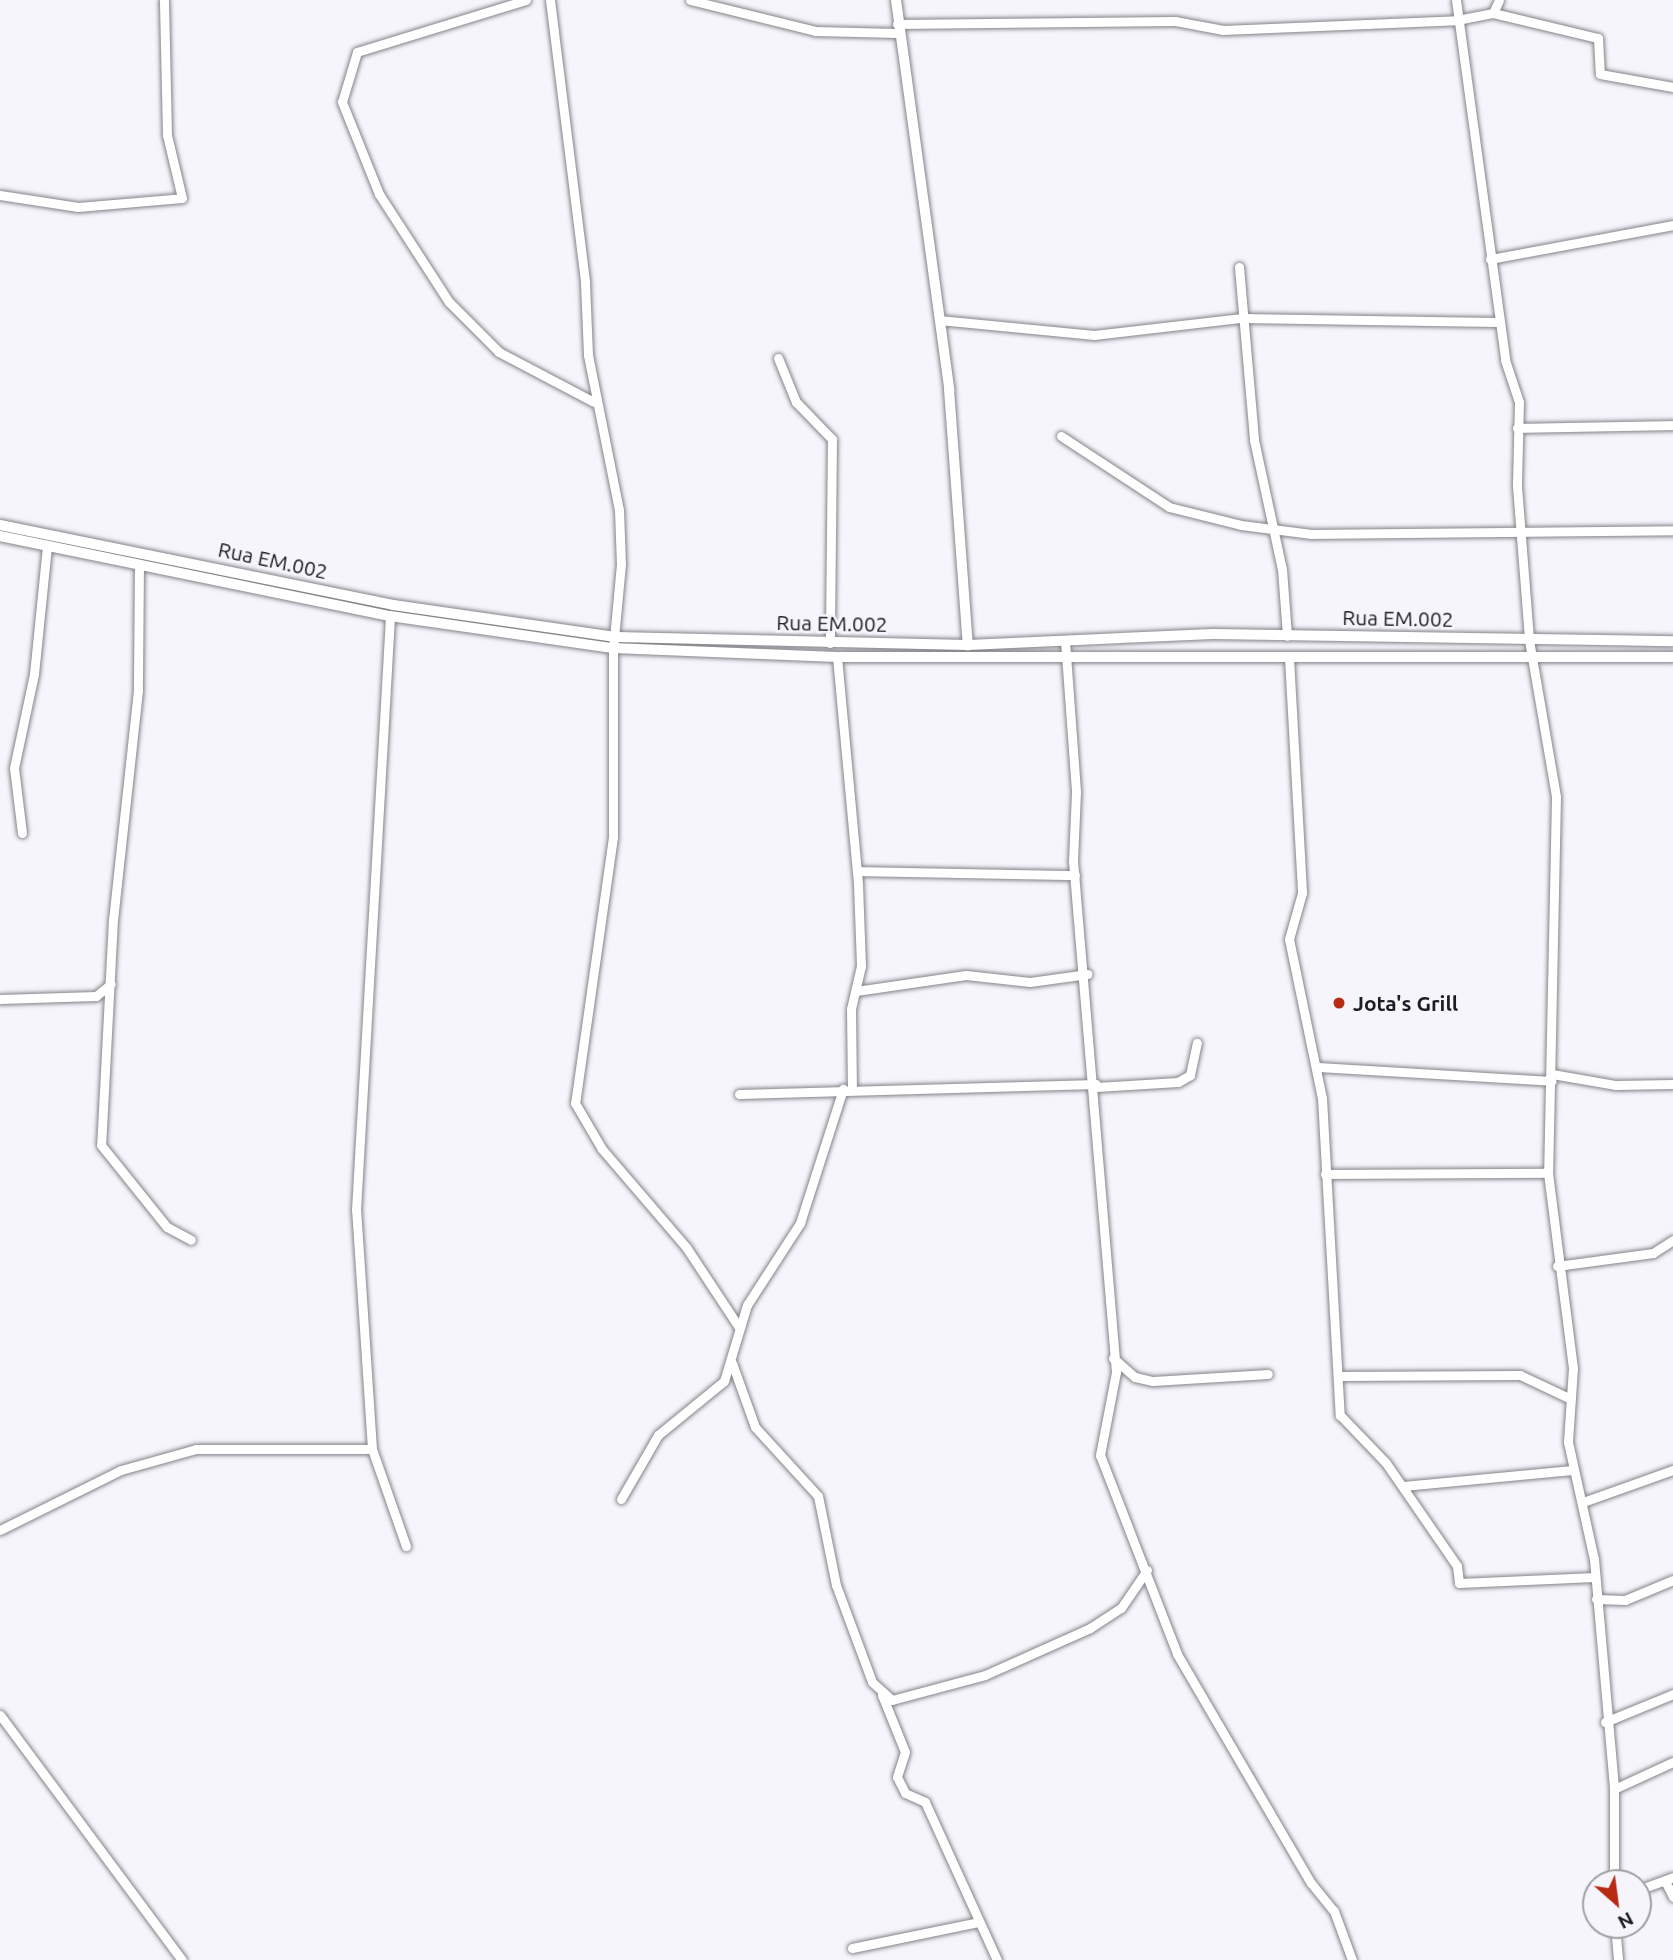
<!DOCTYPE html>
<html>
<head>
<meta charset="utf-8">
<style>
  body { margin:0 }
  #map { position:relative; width:1673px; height:1960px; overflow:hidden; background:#f6f5fc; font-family:Ubuntu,sans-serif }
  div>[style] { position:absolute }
  .roads { filter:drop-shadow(0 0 2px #838389) drop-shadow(0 0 2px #838389) }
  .minor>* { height:9px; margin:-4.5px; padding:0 4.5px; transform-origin:4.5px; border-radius:4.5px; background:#fff }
  .tertiary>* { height:10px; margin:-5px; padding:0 5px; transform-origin:5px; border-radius:5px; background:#fff }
  .dots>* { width:19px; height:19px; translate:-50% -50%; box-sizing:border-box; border:4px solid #f6f5fc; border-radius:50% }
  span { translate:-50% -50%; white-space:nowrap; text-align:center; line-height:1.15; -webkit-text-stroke:5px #f6f5fc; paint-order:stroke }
  .street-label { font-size:21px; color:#1d1d1f }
  .poi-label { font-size:21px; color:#1d1d1f; font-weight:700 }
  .left { translate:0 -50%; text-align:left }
  .north { position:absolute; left:1582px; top:1869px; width:70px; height:70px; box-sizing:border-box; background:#f6f5fc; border:2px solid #9f9fa4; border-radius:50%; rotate:152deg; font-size:19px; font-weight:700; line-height:28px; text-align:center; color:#1d1d1f }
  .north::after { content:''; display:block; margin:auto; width:24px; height:32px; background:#b72b14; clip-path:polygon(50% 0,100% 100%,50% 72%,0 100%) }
</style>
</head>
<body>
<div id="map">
  <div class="roads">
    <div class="minor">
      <div style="left:526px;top:0;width:177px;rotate:162.9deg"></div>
      <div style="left:357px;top:52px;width:52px;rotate:106.7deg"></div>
      <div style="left:342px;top:102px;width:99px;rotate:68.1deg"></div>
      <div style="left:379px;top:194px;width:129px;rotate:57.1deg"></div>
      <div style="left:449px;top:302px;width:71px;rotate:45deg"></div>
      <div style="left:499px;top:352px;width:107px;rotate:27.8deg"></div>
      <div style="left:550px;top:0;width:285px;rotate:82.9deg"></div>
      <div style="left:585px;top:283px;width:72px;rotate:87.6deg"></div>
      <div style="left:588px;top:355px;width:158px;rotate:78.7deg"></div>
      <div style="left:619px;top:510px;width:54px;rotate:87.9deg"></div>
      <div style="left:621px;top:564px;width:84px;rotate:95.4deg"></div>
      <div style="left:613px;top:648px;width:189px;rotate:90deg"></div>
      <div style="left:613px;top:837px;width:269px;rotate:98.1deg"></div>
      <div style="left:575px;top:1103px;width:53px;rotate:59.6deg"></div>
      <div style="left:602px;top:1149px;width:129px;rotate:49.4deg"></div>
      <div style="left:686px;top:1247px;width:95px;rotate:56.6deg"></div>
      <div style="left:690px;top:0;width:129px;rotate:13.9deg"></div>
      <div style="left:815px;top:31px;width:82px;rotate:1.4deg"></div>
      <div style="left:1456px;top:0;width:363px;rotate:82.2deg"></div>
      <div style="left:1505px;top:360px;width:44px;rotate:71.6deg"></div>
      <div style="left:1519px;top:402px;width:84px;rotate:91.4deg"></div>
      <div style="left:1517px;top:486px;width:154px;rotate:85.5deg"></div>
      <div style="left:1529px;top:640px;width:159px;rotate:80.2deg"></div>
      <div style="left:1556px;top:797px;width:376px;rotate:91.2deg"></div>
      <div style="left:1548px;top:1173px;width:197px;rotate:82.7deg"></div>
      <div style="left:1573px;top:1368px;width:74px;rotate:93.9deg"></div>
      <div style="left:1568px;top:1442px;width:120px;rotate:77.5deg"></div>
      <div style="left:1594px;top:1559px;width:231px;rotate:85deg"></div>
      <div style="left:1614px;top:1789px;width:94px;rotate:90deg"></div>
      <div style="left:1493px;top:13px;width:14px;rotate:-65deg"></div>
      <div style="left:897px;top:24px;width:278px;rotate:-0.6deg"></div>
      <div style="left:1175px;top:21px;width:49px;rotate:10.6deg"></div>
      <div style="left:1223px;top:30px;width:234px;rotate:-2.4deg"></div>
      <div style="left:1457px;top:20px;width:37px;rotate:-11deg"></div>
      <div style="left:1493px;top:13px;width:108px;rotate:13.4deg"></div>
      <div style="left:1598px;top:38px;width:36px;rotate:87deg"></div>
      <div style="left:1600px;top:74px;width:74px;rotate:10.1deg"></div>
      <div style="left:0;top:195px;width:79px;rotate:8.7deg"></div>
      <div style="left:78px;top:207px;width:104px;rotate:-4.9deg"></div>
      <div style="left:182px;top:198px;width:65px;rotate:-103.4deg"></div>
      <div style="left:167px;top:135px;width:135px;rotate:-91.3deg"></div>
      <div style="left:1490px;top:259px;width:186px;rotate:-10.5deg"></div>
      <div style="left:1239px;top:267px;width:174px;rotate:85deg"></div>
      <div style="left:1254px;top:440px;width:132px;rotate:77.8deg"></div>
      <div style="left:1282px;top:569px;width:67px;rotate:85.7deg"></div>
      <div style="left:939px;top:320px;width:156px;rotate:5.5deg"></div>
      <div style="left:1094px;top:335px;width:149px;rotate:-6.6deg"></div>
      <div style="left:1242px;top:318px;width:257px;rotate:0.9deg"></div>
      <div style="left:778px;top:358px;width:48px;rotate:67.8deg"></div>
      <div style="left:796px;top:402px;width:52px;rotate:45.8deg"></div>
      <div style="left:832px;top:439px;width:204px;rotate:90.6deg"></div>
      <div style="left:1517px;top:428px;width:156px;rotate:-1.1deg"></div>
      <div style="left:1061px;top:436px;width:129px;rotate:33.3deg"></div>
      <div style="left:1169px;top:507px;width:74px;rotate:14deg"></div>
      <div style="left:1241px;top:525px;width:71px;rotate:7.3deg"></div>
      <div style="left:1311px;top:534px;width:362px;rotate:-0.6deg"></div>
      <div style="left:139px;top:564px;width:126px;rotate:90.5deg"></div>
      <div style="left:138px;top:690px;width:230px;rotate:96.2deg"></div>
      <div style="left:113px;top:919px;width:226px;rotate:93deg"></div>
      <div style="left:101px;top:1145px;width:105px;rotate:51.2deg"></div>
      <div style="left:167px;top:1227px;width:27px;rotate:28deg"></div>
      <div style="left:1065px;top:641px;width:151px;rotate:85.8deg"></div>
      <div style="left:1076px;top:792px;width:69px;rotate:92.5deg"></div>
      <div style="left:1073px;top:861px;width:513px;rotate:85.19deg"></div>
      <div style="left:1116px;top:1372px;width:85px;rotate:100.9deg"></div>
      <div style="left:1100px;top:1455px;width:213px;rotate:68.8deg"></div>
      <div style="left:1177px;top:1654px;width:265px;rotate:59.7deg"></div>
      <div style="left:1311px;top:1883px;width:36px;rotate:51deg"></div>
      <div style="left:1334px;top:1911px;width:52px;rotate:69.8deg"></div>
      <div style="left:837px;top:657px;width:228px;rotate:84.7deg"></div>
      <div style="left:858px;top:884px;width:82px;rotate:87.9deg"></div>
      <div style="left:861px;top:966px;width:44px;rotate:103.1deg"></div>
      <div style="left:851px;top:1009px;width:79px;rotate:89.3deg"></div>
      <div style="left:1289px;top:658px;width:235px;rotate:86.8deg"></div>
      <div style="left:1302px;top:893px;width:48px;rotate:105.8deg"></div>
      <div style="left:1289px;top:939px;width:162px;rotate:78.3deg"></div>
      <div style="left:1322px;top:1098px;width:318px;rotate:86.8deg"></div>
      <div style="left:1340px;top:1415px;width:66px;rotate:46.2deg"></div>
      <div style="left:1386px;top:1463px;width:125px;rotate:55.4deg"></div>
      <div style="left:1457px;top:1566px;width:17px;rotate:83deg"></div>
      <div style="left:1459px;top:1583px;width:136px;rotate:-2.5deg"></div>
      <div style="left:22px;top:833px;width:65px;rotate:-97deg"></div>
      <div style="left:14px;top:768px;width:96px;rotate:-78deg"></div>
      <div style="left:34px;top:674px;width:130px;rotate:-84.2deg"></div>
      <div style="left:857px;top:871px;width:218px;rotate:1.1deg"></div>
      <div style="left:856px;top:991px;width:111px;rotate:-8.3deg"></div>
      <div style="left:966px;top:975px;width:64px;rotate:6.2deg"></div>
      <div style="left:1030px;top:982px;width:58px;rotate:-8deg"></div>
      <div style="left:0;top:999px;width:96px;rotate:-1.8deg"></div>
      <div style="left:96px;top:996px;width:19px;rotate:-39deg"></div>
      <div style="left:1318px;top:1067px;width:234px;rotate:3.4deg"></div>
      <div style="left:1552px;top:1074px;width:65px;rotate:9.8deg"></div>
      <div style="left:1616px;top:1085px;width:57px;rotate:-1deg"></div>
      <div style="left:1096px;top:1087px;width:82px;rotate:-3.5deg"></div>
      <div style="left:1178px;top:1082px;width:14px;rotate:-30deg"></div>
      <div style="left:1190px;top:1075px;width:33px;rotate:-78deg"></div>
      <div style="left:739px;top:1094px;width:357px;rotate:-1.6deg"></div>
      <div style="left:1325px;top:1174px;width:223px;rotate:-0.3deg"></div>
      <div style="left:1557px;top:1266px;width:97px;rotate:-7.7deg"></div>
      <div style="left:1653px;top:1253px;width:24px;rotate:-33deg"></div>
      <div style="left:1113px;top:1358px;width:29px;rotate:41deg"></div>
      <div style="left:1135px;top:1377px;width:18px;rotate:13deg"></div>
      <div style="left:1153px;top:1381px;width:115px;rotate:-3.5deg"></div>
      <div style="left:732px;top:1363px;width:68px;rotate:70.2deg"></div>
      <div style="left:755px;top:1427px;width:93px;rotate:47.6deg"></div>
      <div style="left:818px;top:1496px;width:91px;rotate:78.6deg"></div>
      <div style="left:836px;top:1585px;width:103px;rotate:69.6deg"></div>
      <div style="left:872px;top:1682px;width:27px;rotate:42deg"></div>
      <div style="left:892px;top:1700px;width:96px;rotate:-15deg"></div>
      <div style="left:985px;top:1675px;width:115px;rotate:-24.1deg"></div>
      <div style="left:1090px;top:1628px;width:37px;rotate:-33deg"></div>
      <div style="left:1121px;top:1608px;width:46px;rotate:-55.6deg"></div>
      <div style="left:1338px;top:1376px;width:182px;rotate:-0.3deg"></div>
      <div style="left:1520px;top:1375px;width:56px;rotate:25.2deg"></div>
      <div style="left:372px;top:1449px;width:103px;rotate:70.7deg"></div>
      <div style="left:1403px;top:1486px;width:170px;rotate:-5.4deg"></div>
      <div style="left:621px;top:1499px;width:74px;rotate:-60deg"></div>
      <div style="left:658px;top:1435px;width:85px;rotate:-39.3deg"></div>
      <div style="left:724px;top:1381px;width:79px;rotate:-73.2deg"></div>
      <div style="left:747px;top:1305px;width:98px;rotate:-57.1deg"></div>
      <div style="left:800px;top:1223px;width:141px;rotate:-72.2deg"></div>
      <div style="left:1583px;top:1502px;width:96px;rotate:-19.6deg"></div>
      <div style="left:0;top:1530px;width:135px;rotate:-26.4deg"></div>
      <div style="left:121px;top:1470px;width:78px;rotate:-15.6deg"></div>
      <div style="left:196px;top:1449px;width:176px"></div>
      <div style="left:372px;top:1449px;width:240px;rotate:-93.8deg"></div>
      <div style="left:356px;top:1210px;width:595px;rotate:-86.72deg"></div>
      <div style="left:1596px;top:1599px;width:29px;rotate:2deg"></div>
      <div style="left:1625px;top:1600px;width:52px;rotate:-22.6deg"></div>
      <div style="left:882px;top:1695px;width:61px;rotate:68deg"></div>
      <div style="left:905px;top:1752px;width:26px;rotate:108deg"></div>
      <div style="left:897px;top:1777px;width:18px;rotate:63deg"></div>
      <div style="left:905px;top:1793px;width:22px;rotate:24deg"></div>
      <div style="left:925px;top:1802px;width:174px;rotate:65.5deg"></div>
      <div style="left:0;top:1715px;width:305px;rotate:53.4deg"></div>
      <div style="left:1605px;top:1722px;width:74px;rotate:-22.4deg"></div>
      <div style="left:1614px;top:1789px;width:65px;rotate:-24.6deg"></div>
      <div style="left:1665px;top:1881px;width:18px;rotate:63deg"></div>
      <div style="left:1638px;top:1890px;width:37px;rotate:-20deg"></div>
      <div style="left:1615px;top:1925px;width:35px;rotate:85deg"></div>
      <div style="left:852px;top:1948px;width:130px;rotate:-11.6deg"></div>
    </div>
    <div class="tertiary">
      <div style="left:896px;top:0;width:393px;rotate:82.2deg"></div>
      <div style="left:949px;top:389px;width:257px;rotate:85.8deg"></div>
      <div style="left:0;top:525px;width:401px;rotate:11.5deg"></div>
      <div style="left:393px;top:605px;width:225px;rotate:8.2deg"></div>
      <div style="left:616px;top:637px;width:352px;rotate:1.3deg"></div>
      <div style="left:968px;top:645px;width:245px;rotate:-2.6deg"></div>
      <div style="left:1213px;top:634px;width:460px;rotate:0.9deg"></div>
      <div style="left:0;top:536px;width:398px;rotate:11.6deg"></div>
      <div style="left:390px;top:616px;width:225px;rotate:8.2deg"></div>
      <div style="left:613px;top:648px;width:224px;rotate:2.3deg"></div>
      <div style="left:837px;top:657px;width:836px"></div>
    </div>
  </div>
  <div class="dots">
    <div style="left:1339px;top:1003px;background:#b72b14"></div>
  </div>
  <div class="street-label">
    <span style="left:273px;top:560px;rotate:12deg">Rua EM.002</span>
    <span style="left:1398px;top:618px;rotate:1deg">Rua EM.002</span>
    <span style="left:832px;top:623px;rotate:1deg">Rua EM.002</span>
  </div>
  <div class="poi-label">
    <span class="left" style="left:1353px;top:1003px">Jota's Grill</span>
  </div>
  <div class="north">N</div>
</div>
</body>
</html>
